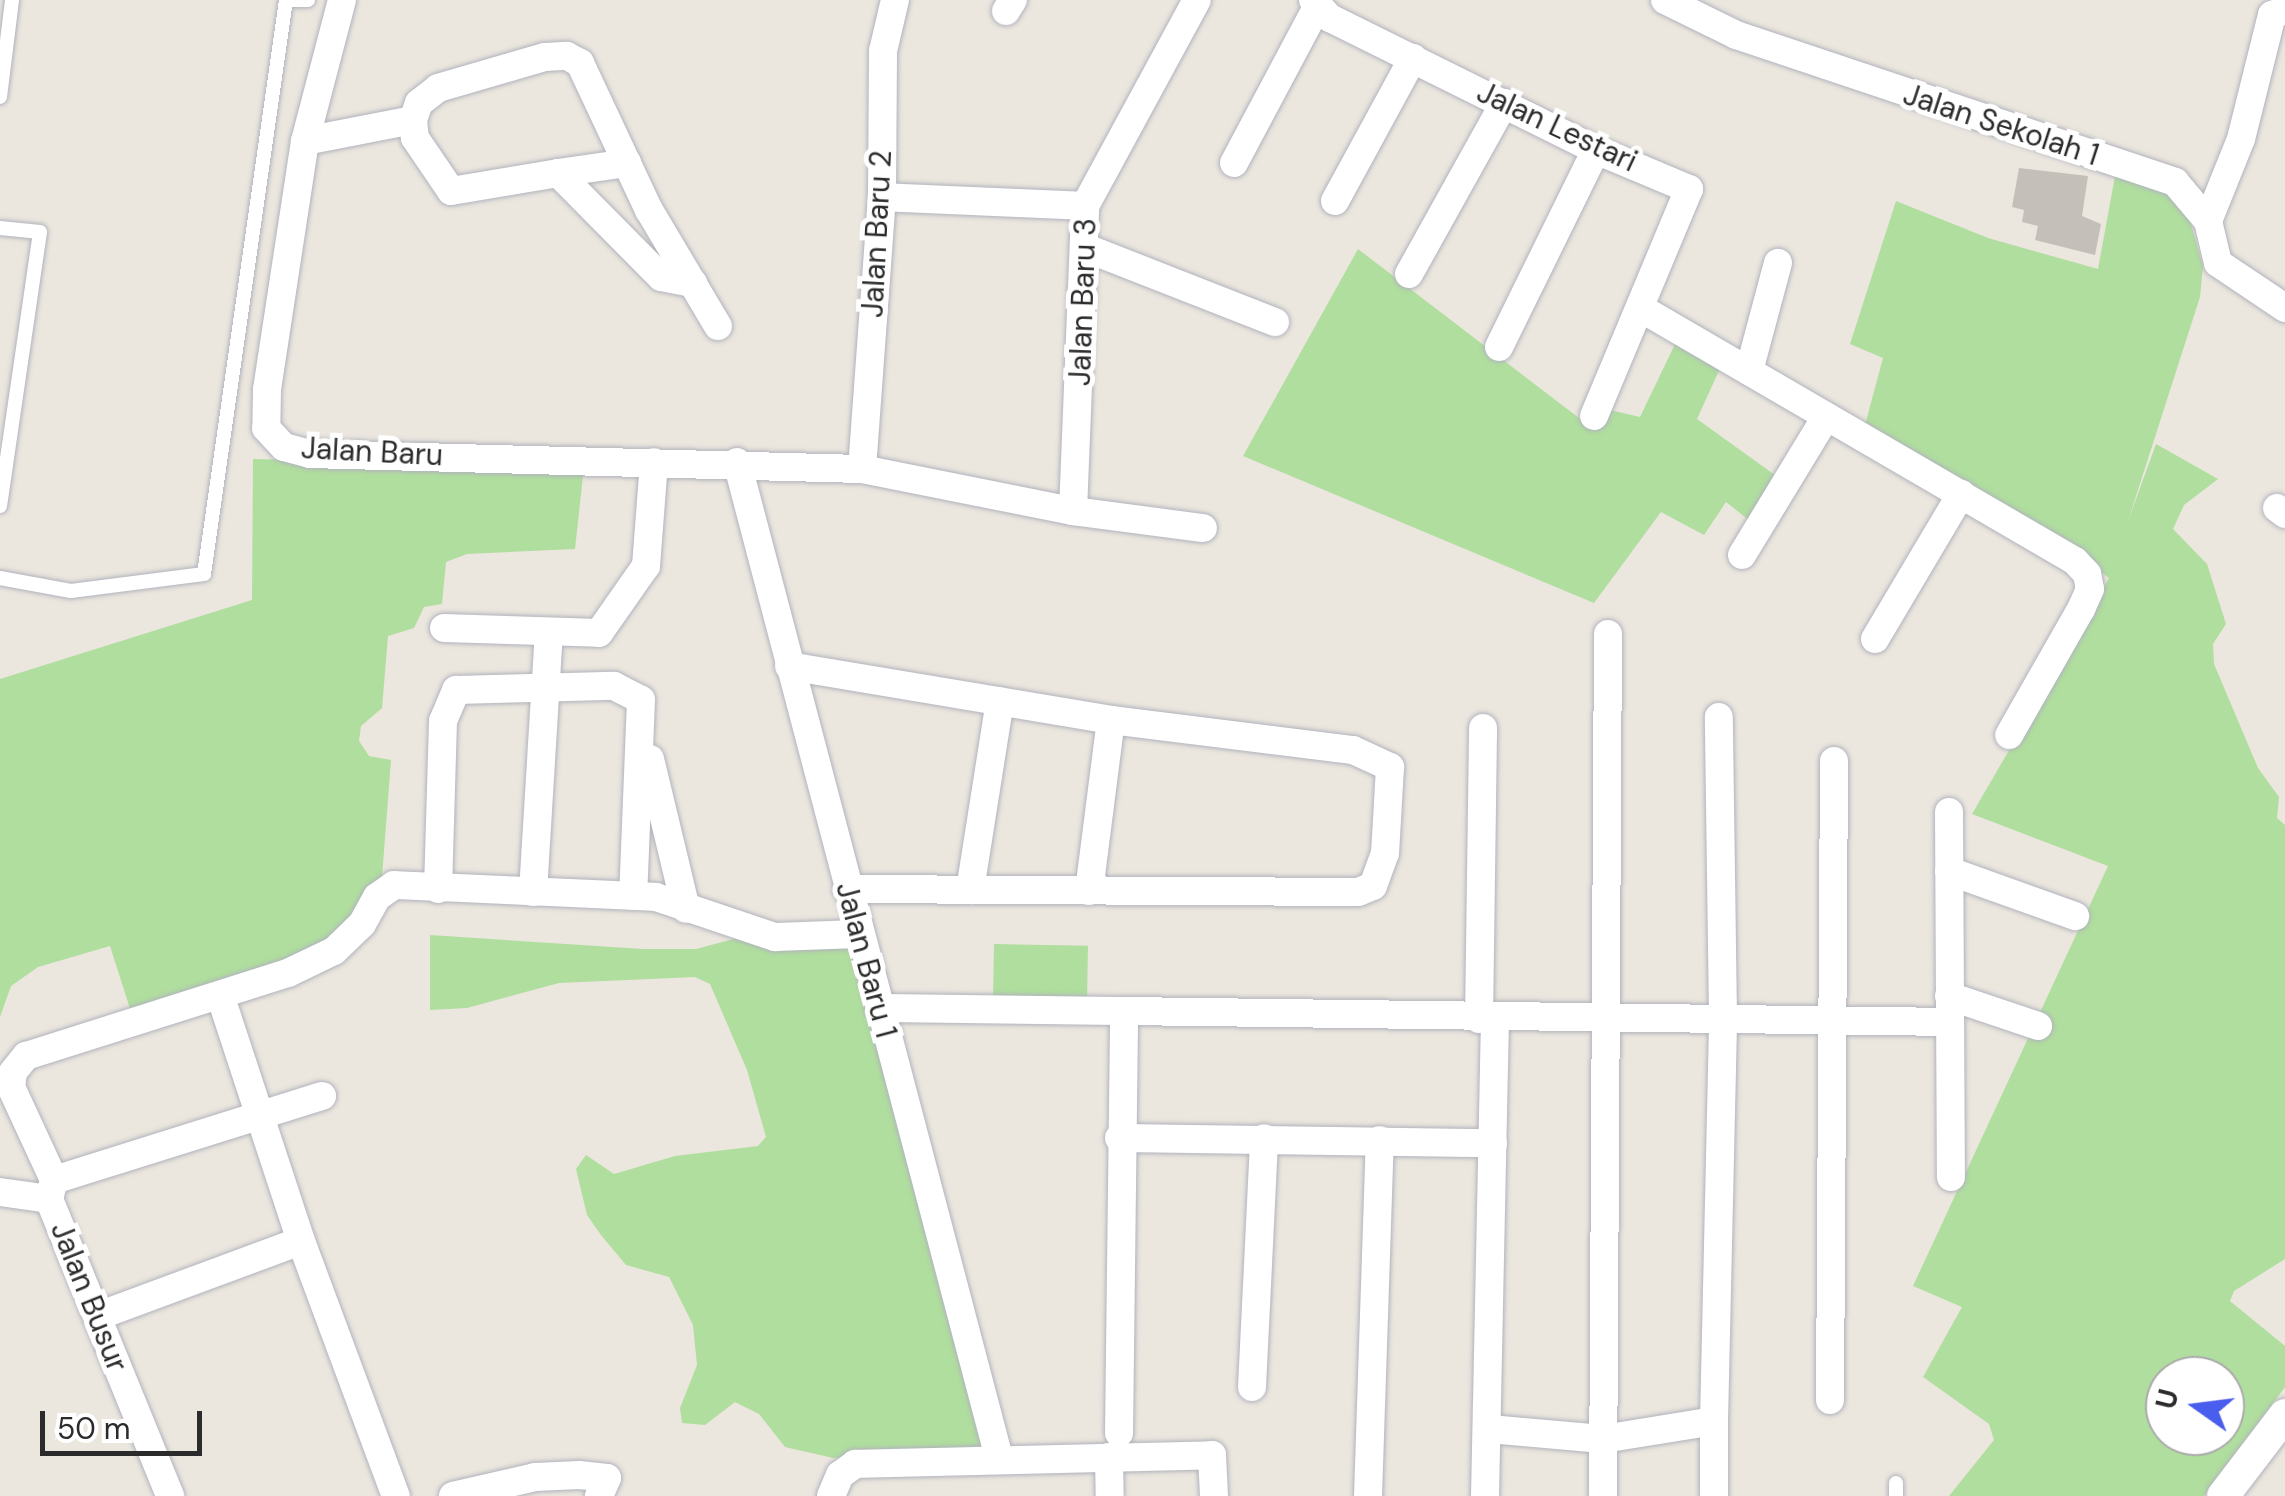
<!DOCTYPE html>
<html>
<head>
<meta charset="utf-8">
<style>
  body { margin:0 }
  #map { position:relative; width:2285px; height:1496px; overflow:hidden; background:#ebe6de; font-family:"DM Sans",sans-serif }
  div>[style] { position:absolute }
  .green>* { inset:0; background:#b0de9e; transform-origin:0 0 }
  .building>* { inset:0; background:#c4c0b9 }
  .roads { filter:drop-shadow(0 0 2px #b1b3bd) drop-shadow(0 0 2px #b1b3bd) }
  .service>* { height:14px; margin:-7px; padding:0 7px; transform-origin:7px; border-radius:7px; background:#fff }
  .minor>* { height:28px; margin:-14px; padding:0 14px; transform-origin:14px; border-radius:14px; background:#fff }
  .tertiary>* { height:32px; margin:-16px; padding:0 16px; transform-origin:16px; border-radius:16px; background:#fff }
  span { translate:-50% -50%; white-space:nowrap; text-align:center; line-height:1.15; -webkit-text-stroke:10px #fff; paint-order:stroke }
  .street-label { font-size:30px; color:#2b2b2b }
  .north { position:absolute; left:2145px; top:1356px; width:100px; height:100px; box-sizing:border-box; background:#fff; border:2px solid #aaa; border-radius:50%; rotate:284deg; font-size:28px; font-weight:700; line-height:40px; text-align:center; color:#2b2b2b }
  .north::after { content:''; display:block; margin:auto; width:35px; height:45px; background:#495eed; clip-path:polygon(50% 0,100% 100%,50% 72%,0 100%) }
  .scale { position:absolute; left:40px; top:1411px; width:162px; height:45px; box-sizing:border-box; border:5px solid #2b2b2b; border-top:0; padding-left:12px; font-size:30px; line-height:35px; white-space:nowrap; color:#2b2b2b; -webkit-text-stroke:8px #fff; paint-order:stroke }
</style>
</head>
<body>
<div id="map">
  <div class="green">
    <div style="clip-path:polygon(evenodd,2115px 176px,2160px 185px,2186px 206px,2203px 267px,2200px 297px,2128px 521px,2156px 444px,2218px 479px,2184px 505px,2173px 529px,2207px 564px,2226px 624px,2213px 644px,2214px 664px,2258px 768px,2279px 797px,2277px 818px,2285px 825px,2285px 1259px,2234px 1291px,2230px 1301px,2285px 1346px,2285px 1387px,2204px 1496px,1949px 1496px,1994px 1440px,1989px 1424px,1923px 1377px,1962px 1307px,1913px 1286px,2108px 866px,1972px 814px,2109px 578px,2031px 522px,1865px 425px,1883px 358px,1850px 344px,1896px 201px,1988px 238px,2098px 269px,2115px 176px,2165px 1376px,2225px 1376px,2225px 1436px,2165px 1436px,2165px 1376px)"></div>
    <div style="clip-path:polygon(1358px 249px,1596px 431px,1610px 410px,1640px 417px,1677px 340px,1722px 364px,1697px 419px,1783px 481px,1750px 521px,1726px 502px,1704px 535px,1661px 512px,1594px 603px,1243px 456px)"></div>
    <div style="clip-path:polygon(253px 459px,584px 467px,575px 549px,467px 554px,446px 562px,442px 604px,424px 607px,414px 628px,388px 636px,382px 708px,361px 726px,359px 741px,369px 756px,391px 760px,382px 877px,334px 944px,132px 1015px,110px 946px,38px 967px,11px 986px,0 1017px,0 679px,252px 600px)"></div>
    <div style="clip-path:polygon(430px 935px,643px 949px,696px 949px,745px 936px,852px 941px,989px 1448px,833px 1458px,785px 1447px,759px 1414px,735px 1402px,705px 1425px,682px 1423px,680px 1408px,697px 1365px,693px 1325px,669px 1277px,626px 1265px,601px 1235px,587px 1215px,576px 1169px,586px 1155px,614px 1174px,675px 1156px,758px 1146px,766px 1137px,747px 1070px,710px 984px,695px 977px,559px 983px,467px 1008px,430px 1010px)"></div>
    <div style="left:994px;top:944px;width:94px;height:65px;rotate:1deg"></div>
  </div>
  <div class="building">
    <div style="clip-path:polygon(2019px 168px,2088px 176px,2082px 216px,2101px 224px,2095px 255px,2035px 240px,2038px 226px,2022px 222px,2024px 210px,2012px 207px)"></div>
  </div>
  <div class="roads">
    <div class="service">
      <div style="left:289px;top:0;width:19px"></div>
      <div style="left:0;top:97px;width:98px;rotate:-82.9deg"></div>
      <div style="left:0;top:228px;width:40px;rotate:5.7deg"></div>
      <div style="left:40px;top:232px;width:277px;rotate:98.3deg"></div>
      <div style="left:0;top:578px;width:72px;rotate:10.4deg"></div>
      <div style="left:71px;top:591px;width:134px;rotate:-7.3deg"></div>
      <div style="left:204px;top:574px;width:580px;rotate:-81.87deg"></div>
      <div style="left:1896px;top:1483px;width:13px;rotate:90deg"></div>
    </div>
    <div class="minor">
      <div style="left:342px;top:0;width:146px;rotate:104.7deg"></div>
      <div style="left:305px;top:141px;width:251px;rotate:98.7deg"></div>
      <div style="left:267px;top:389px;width:39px;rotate:91deg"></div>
      <div style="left:266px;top:428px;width:26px;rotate:47deg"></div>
      <div style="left:284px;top:447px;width:27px;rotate:15deg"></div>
      <div style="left:310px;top:454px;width:552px;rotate:1.56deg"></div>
      <div style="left:862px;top:469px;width:215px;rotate:11.3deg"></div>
      <div style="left:1073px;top:511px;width:131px;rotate:7.5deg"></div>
      <div style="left:1313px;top:0;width:25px;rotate:47deg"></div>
      <div style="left:1330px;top:18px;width:297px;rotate:26.4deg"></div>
      <div style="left:1596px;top:150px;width:101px;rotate:22.8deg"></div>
      <div style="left:1689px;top:189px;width:246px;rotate:112.7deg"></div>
      <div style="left:1665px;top:0;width:79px;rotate:26.2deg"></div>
      <div style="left:1736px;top:35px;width:463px;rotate:18.5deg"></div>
      <div style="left:2175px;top:182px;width:51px;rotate:49.8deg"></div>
      <div style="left:2208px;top:221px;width:43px;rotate:76.6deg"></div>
      <div style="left:2218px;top:263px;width:81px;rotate:33.9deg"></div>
      <div style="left:1006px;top:11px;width:13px;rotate:-58deg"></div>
      <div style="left:413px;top:120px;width:18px;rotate:-71deg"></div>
      <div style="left:419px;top:103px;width:24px;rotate:-38deg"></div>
      <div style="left:438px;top:88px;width:111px;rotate:-16.2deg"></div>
      <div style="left:545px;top:57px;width:22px;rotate:-3deg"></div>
      <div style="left:567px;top:56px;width:15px;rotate:28deg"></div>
      <div style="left:580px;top:63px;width:162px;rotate:64.9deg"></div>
      <div style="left:649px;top:210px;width:135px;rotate:59.3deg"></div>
      <div style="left:305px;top:141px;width:110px;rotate:-11deg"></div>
      <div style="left:413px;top:120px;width:18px;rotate:84deg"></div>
      <div style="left:415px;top:138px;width:64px;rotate:55.8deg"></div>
      <div style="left:451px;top:191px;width:109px;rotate:-9.5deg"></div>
      <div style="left:558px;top:173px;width:146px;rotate:45.3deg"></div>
      <div style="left:661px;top:277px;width:33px;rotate:11deg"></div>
      <div style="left:1234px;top:163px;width:177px;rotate:-62deg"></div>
      <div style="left:558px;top:173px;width:70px;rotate:-8.2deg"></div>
      <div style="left:882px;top:197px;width:203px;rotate:2.5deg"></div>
      <div style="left:1335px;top:201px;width:163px;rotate:-61.4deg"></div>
      <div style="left:2208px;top:221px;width:88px;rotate:-68.1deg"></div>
      <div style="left:2241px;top:139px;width:128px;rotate:-76deg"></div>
      <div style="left:2272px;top:15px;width:14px;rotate:-21deg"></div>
      <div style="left:1086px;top:248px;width:203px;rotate:21.4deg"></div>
      <div style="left:1409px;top:274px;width:196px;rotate:-60.9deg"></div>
      <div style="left:1642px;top:309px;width:501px;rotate:30.2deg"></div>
      <div style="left:2075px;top:561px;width:18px;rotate:47deg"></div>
      <div style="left:2087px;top:574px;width:15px;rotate:79deg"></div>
      <div style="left:2090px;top:589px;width:22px;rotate:114deg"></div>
      <div style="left:2081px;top:609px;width:145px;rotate:119.7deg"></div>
      <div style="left:1499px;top:347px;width:220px;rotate:-63.8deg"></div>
      <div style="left:1749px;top:371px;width:112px;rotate:-75deg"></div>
      <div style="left:737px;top:462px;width:1030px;rotate:75.26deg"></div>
      <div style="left:862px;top:469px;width:273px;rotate:-85.8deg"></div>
      <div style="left:882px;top:197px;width:146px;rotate:-89.6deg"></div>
      <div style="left:883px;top:51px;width:52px;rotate:-76.8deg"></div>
      <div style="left:2277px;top:508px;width:10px;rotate:37deg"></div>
      <div style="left:1073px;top:511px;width:305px;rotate:-87.7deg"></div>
      <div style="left:1085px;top:206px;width:234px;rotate:-61.5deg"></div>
      <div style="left:1742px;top:555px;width:162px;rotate:-58.7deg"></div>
      <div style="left:444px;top:628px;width:155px;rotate:1.8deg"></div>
      <div style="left:599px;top:633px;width:82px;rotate:-55deg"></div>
      <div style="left:646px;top:566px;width:104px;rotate:-85.6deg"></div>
      <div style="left:1875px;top:639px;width:169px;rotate:-59.3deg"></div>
      <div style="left:789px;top:666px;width:326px;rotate:9.5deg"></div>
      <div style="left:1111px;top:720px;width:244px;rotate:7.1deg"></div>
      <div style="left:1353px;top:750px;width:41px;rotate:24.7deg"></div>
      <div style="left:1390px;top:767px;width:86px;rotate:93.3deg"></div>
      <div style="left:1385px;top:853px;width:35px;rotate:110deg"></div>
      <div style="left:1373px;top:886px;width:16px;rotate:158deg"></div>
      <div style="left:1358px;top:892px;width:511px;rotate:-179.66deg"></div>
      <div style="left:650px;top:759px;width:154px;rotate:76.5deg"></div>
      <div style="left:1949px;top:812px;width:365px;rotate:89.7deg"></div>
      <div style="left:1949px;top:871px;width:134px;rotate:19.7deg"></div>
      <div style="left:438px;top:889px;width:168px;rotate:-88.3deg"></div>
      <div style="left:443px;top:721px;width:34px;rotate:-67deg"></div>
      <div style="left:456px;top:690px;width:158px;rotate:-1.5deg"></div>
      <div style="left:614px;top:686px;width:30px;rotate:27deg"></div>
      <div style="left:641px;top:700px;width:196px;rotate:92.3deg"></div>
      <div style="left:970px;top:890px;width:191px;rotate:-81deg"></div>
      <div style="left:1089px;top:891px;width:172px;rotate:-82.7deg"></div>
      <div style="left:533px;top:892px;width:260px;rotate:-86.5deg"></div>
      <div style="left:1949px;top:996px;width:94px;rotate:18.6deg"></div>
      <div style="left:879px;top:1008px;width:245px;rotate:0.7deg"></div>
      <div style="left:1479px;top:1019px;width:291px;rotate:-89.2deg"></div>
      <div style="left:1119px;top:1138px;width:374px;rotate:0.8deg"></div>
      <div style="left:54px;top:1180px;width:281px;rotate:-17.4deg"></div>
      <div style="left:0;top:1192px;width:49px;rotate:8.1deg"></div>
      <div style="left:49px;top:1199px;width:20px;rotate:-75deg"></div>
      <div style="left:54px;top:1180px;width:102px;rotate:-114.8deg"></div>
      <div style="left:11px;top:1087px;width:15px;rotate:-82deg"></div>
      <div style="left:13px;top:1072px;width:21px;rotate:-51deg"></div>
      <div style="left:26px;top:1056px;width:275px;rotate:-17.6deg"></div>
      <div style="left:288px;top:973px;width:51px;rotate:-25.6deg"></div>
      <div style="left:334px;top:951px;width:39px;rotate:-44deg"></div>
      <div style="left:362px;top:924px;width:31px;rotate:-61deg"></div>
      <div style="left:377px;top:897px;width:21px;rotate:-35deg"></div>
      <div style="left:394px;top:885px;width:262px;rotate:2.6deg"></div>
      <div style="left:656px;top:897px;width:126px;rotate:18.6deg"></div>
      <div style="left:775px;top:937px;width:83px;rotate:-2.1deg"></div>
      <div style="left:49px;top:1199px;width:321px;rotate:67.8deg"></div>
      <div style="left:301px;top:1241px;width:272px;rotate:69.6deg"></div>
      <div style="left:98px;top:1316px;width:216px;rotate:-20.3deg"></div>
      <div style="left:301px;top:1241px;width:256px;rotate:-108.2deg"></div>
      <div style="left:1252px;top:1387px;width:249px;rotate:-87.2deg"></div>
      <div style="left:1830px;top:1400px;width:639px;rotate:-89.64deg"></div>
      <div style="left:1714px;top:1421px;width:75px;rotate:90deg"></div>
      <div style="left:1489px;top:1429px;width:114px;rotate:5deg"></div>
      <div style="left:1603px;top:1439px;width:112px;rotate:-9.2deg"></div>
      <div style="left:1714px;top:1421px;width:403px;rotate:-88.7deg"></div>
      <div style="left:1723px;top:1018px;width:301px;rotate:-90.8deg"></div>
      <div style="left:1119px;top:1433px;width:422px;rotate:-89.3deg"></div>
      <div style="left:1124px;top:1011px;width:825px;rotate:0.76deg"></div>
      <div style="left:1109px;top:1457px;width:39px;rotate:89deg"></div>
      <div style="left:453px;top:1496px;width:84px;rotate:-13deg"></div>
      <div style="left:535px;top:1477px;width:44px;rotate:-2.6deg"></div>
      <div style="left:579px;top:1475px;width:28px;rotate:6deg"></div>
      <div style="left:607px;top:1478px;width:20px;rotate:114deg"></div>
      <div style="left:831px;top:1496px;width:23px;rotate:-67deg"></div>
      <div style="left:840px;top:1475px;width:19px;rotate:-36deg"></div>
      <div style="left:855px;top:1464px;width:357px;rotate:-1.4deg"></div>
      <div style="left:1212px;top:1455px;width:41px;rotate:87.2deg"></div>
      <div style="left:1368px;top:1496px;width:356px;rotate:-88.1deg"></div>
      <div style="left:1485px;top:1496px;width:477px;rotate:-88.8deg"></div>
      <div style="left:1603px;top:1496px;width:862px;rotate:-89.67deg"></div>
    </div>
    <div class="tertiary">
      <div style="left:2223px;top:1496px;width:102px;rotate:-52.6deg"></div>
    </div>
  </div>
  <div class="street-label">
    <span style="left:2001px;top:125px;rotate:18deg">Jalan Sekolah 1</span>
    <span style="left:1557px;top:127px;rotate:25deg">Jalan Lestari</span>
    <span style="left:877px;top:234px;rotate:-87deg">Jalan Baru 2</span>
    <span style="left:1083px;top:302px;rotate:-88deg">Jalan Baru 3</span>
    <span style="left:372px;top:452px;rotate:3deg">Jalan Baru</span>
    <span style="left:866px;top:960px;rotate:75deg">Jalan Baru 1</span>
    <span style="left:89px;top:1297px;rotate:68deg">Jalan Busur</span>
  </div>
  <div class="north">U</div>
  <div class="scale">50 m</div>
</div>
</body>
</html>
